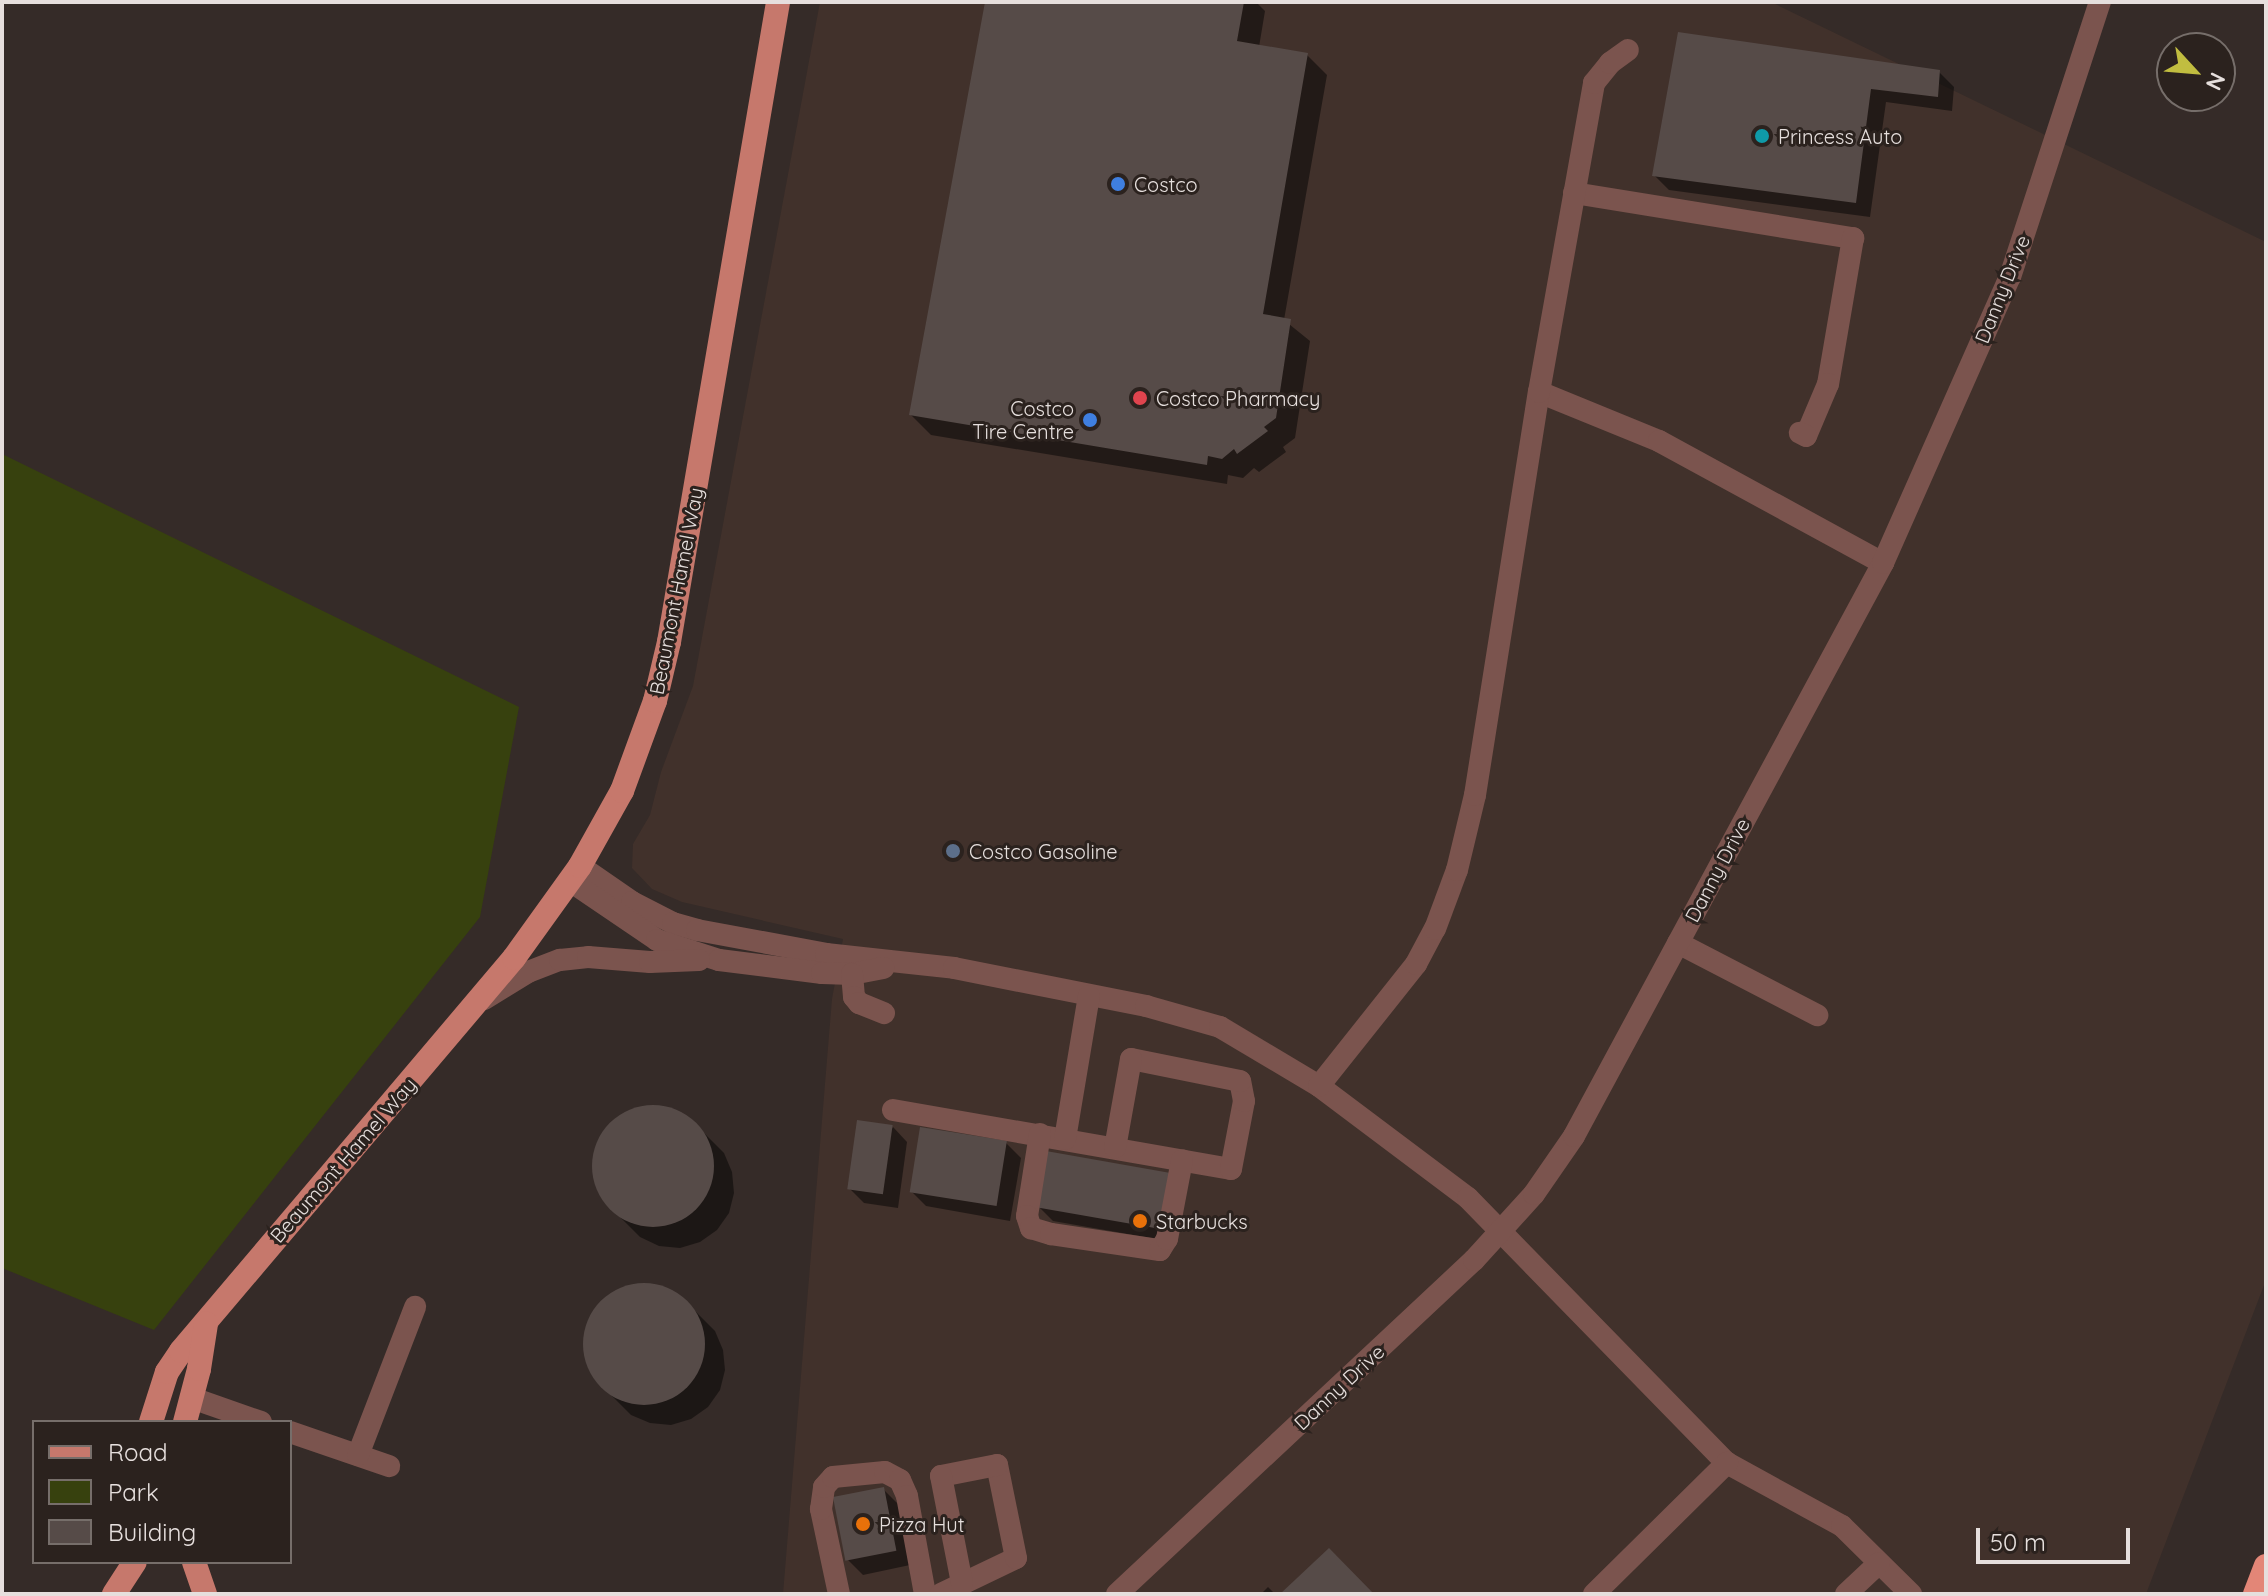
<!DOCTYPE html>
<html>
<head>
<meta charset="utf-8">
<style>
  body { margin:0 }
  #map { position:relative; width:2268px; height:1596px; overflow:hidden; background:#352b28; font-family:Quicksand,sans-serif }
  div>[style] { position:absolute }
  .built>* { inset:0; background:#41312b }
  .green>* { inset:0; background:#37410e }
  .shadow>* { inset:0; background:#0007 }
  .building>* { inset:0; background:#564b48; transform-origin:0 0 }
  .round { border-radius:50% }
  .minor>* { height:22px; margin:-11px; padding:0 11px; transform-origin:11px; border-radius:11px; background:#7b544e }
  .major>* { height:24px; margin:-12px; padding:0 12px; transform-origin:12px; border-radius:12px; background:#c6786c }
  .highway>* { height:24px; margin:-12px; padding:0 12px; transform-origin:12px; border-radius:12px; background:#e38677 }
  .dots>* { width:22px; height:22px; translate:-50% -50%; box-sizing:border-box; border:4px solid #2b221e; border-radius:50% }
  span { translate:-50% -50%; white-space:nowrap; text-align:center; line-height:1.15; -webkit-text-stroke:6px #2b221e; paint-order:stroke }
  .poi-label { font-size:20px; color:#e6dfdd }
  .left { translate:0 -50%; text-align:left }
  .right { translate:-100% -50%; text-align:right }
  .street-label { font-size:20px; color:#e6dfdd }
  .frame { position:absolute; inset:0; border:4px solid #e6dfdd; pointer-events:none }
  .legend { position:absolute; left:32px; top:1420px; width:260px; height:144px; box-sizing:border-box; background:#2b221e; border:2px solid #766e6a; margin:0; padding:10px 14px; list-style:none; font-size:24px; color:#e6dfdd }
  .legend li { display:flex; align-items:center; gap:16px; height:40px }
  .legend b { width:40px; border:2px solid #766e6a }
  .north { position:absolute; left:2156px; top:32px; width:80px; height:80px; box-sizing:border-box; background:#2b221e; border:2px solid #766e6a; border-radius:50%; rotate:116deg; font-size:22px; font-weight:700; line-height:32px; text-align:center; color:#e6dfdd }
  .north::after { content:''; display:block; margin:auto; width:28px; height:36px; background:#c1bd40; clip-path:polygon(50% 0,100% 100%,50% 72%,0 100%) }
  .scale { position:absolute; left:1976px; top:1528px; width:154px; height:36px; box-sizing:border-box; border:4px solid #e6dfdd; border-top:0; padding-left:10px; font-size:24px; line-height:28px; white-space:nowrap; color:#e6dfdd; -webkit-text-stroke:6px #2b221e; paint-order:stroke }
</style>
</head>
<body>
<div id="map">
  <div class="built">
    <div style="clip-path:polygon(820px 2px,1771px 2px,2266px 242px,2266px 1280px,2146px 1594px,783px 1594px,832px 999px,843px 939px,682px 902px,652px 889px,632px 868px,633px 844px,650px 815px,661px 772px,693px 686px)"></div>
  </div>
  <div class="green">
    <div style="clip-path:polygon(2px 454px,519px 707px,480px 917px,154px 1330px,2px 1268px)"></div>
  </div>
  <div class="shadow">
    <div style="clip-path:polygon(987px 2px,1256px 2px,1265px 11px,1259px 47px,1307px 55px,1327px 75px,1284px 320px,1310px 341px,1295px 438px,1283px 447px,1286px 452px,1259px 472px,1254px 468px,1243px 478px,1228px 475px,1227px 484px,931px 435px,911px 415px)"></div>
    <div style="clip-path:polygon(1680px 34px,1939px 72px,1954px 87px,1952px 111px,1886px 102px,1870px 217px,1669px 190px,1654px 175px)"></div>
    <div style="clip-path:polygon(655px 1106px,673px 1110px,690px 1119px,724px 1153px,732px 1172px,734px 1193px,729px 1213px,717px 1230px,700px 1242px,680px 1248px,659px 1246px,640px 1237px,604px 1201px,595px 1182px,593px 1164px,597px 1146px,606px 1130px,620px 1117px,637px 1109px)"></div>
    <div style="clip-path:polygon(893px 1127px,907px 1142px,898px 1208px,864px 1203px,849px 1188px)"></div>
    <div style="clip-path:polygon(1006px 1143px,1021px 1158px,1010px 1221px,926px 1206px,911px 1191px)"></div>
    <div style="clip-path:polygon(1168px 1174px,1174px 1242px,1053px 1221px,1038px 1206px)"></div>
    <div style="clip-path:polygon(646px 1284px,664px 1287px,680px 1296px,715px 1331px,723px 1350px,725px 1370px,720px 1390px,708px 1407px,691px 1419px,671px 1425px,650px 1423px,631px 1415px,595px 1379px,586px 1360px,584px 1341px,588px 1323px,597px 1307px,611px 1294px,627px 1286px)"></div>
    <div style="clip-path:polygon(883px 1489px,898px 1504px,910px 1565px,863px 1575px,848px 1560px)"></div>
    <div style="clip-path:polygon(1268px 1587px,1275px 1594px,1261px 1594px)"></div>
  </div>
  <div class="building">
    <div style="clip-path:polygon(985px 2px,1244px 2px,1237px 41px,1308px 53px,1263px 314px,1291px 319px,1276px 418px,1264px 427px,1268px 431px,1237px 454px,1234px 449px,1222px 459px,1208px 456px,1207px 465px,909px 415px)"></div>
    <div style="clip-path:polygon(1678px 32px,1940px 70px,1938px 97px,1871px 89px,1856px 203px,1652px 176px)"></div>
    <div class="round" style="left:592px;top:1105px;width:122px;height:122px"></div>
    <div style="left:857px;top:1120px;width:36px;height:70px;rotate:8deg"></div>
    <div style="left:920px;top:1127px;width:88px;height:66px;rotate:9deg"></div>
    <div style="left:1046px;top:1151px;width:125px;height:57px;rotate:10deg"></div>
    <div class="round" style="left:583px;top:1283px;width:122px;height:122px"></div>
    <div style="left:884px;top:1487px;width:65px;height:52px;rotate:79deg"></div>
    <div style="clip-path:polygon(1329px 1548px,1374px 1594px,1280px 1594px)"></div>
  </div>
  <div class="minor">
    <div style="left:1574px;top:193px;width:283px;rotate:9.2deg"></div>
    <div style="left:1853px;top:238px;width:148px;rotate:99.7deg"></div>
    <div style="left:1828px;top:384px;width:56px;rotate:112.9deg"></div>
    <div style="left:1806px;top:436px;width:7px;rotate:-153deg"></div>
    <div style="left:1539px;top:392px;width:130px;rotate:22.2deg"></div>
    <div style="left:1659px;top:441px;width:255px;rotate:28.6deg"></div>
    <div style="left:580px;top:866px;width:63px;rotate:34.7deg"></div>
    <div style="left:632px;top:902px;width:46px;rotate:27.1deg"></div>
    <div style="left:673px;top:923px;width:25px;rotate:16deg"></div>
    <div style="left:697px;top:930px;width:131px;rotate:10.5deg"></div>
    <div style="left:826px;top:954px;width:129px;rotate:6.2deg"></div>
    <div style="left:954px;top:968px;width:196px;rotate:11.2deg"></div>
    <div style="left:1146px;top:1006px;width:77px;rotate:15.8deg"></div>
    <div style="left:1220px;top:1027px;width:115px;rotate:30.8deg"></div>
    <div style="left:1319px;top:1086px;width:186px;rotate:36.9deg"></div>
    <div style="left:1468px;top:1198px;width:371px;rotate:45.7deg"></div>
    <div style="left:1727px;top:1463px;width:131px;rotate:28.7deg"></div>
    <div style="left:1842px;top:1526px;width:97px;rotate:44.6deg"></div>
    <div style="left:570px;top:881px;width:105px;rotate:34.1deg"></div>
    <div style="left:657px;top:940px;width:65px;rotate:17.9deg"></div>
    <div style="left:719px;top:960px;width:104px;rotate:7.2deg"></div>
    <div style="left:822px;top:973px;width:30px;rotate:2deg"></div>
    <div style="left:852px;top:974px;width:32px;rotate:-11deg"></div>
    <div style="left:1678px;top:943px;width:157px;rotate:27.4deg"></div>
    <div style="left:852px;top:974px;width:23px;rotate:85deg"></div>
    <div style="left:854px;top:997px;width:8px;rotate:50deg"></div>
    <div style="left:859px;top:1003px;width:27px;rotate:22deg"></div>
    <div style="left:484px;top:999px;width:52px;rotate:-31.5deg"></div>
    <div style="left:528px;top:972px;width:34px;rotate:-21deg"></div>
    <div style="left:560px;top:960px;width:28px;rotate:-6deg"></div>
    <div style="left:588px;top:957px;width:62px;rotate:4.6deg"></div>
    <div style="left:650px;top:962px;width:49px;rotate:-2.3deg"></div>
    <div style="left:1319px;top:1086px;width:156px;rotate:-51.5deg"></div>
    <div style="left:1416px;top:964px;width:40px;rotate:-62deg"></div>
    <div style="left:1435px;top:929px;width:63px;rotate:-69.6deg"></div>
    <div style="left:1457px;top:870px;width:77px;rotate:-76.5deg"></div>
    <div style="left:1475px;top:795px;width:408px;rotate:-81deg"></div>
    <div style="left:1539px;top:392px;width:314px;rotate:-79.9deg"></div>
    <div style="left:1594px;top:83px;width:26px;rotate:-51deg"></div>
    <div style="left:1610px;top:63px;width:22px;rotate:-36deg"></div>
    <div style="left:893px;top:1110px;width:343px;rotate:9.9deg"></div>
    <div style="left:1231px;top:1169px;width:69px;rotate:-79.2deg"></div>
    <div style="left:1244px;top:1101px;width:20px;rotate:-101deg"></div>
    <div style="left:1240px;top:1081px;width:111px;rotate:-168.6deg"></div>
    <div style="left:1131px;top:1059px;width:90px;rotate:100.2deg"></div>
    <div style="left:1040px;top:1134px;width:83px;rotate:99deg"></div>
    <div style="left:1027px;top:1216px;width:13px;rotate:72deg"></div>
    <div style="left:1031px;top:1228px;width:21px;rotate:17deg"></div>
    <div style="left:1051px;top:1234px;width:110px;rotate:8.4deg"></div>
    <div style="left:1160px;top:1250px;width:13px;rotate:-58deg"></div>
    <div style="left:1167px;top:1239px;width:80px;rotate:-79.2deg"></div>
    <div style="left:1065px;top:1139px;width:145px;rotate:-80.5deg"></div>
    <div style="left:192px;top:1398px;width:73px;rotate:19.2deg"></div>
    <div style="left:290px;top:1432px;width:105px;rotate:19deg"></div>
    <div style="left:358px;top:1455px;width:159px;rotate:-68.9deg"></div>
    <div style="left:839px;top:1594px;width:87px;rotate:-102deg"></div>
    <div style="left:821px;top:1509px;width:22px;rotate:-82deg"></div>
    <div style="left:824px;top:1487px;width:13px;rotate:-48deg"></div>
    <div style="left:833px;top:1477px;width:52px;rotate:-5.5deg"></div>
    <div style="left:885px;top:1472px;width:17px;rotate:28deg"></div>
    <div style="left:900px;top:1480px;width:17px;rotate:66deg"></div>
    <div style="left:907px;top:1496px;width:100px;rotate:79.6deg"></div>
    <div style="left:941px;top:1594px;width:83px;rotate:-25.6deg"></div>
    <div style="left:1016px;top:1558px;width:95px;rotate:-101.5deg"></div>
    <div style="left:997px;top:1465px;width:57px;rotate:168.9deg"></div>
    <div style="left:941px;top:1476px;width:109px;rotate:78.9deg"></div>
    <div style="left:1117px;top:1594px;width:489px;rotate:-43.1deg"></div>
    <div style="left:1474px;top:1260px;width:89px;rotate:-47.7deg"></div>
    <div style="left:1534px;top:1194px;width:70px;rotate:-55.4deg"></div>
    <div style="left:1574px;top:1136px;width:651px;rotate:-61.66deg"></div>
    <div style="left:1883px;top:563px;width:313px;rotate:-66.1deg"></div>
    <div style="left:2010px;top:277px;width:289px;rotate:-71.9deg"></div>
    <div style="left:1594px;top:1594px;width:187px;rotate:-44.6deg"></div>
    <div style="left:1846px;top:1594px;width:45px;rotate:-43.2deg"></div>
  </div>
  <div class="major">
    <div style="left:151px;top:1422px;width:52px;rotate:-72.3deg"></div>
    <div style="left:167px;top:1372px;width:25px;rotate:-56deg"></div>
    <div style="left:181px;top:1351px;width:515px;rotate:-49.72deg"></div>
    <div style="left:514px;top:958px;width:113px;rotate:-54.3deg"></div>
    <div style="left:580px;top:866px;width:86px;rotate:-60.8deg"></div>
    <div style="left:622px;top:791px;width:96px;rotate:-69.9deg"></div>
    <div style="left:655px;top:701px;width:61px;rotate:-76.7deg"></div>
    <div style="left:669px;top:642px;width:649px;rotate:-80.33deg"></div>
    <div style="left:185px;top:1422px;width:55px;rotate:-75.2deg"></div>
    <div style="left:199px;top:1369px;width:46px;rotate:-81.2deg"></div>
    <div style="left:194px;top:1562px;width:34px;rotate:71deg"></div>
    <div style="left:114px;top:1594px;width:38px;rotate:-57deg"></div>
  </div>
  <div class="highway">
    <div style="left:2255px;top:1594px;width:30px;rotate:-69deg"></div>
  </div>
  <div class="dots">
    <div style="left:1762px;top:136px;background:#0f9aa8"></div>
    <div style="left:1118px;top:184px;background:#3f7fe0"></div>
    <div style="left:1140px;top:398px;background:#e0444e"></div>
    <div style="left:1090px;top:420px;background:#3f7fe0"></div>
    <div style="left:953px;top:851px;background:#5c6f8a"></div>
    <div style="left:1140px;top:1221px;background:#e8710a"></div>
    <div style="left:863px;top:1524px;background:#e8710a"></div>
  </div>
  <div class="poi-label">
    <span class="left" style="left:1778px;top:136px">Princess Auto</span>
    <span class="left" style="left:1134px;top:184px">Costco</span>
    <span class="left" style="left:1156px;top:398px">Costco Pharmacy</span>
    <span class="right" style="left:1074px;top:420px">Costco<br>Tire Centre</span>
    <span class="left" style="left:969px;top:851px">Costco Gasoline</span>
    <span class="left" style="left:1156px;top:1221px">Starbucks</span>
    <span class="left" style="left:879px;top:1524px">Pizza Hut</span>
  </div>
  <div class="street-label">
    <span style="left:2002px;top:289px;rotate:-68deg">Danny Drive</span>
    <span style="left:676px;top:591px;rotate:-79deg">Beaumont Hamel Way</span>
    <span style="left:1717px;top:870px;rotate:-62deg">Danny Drive</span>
    <span style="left:343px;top:1160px;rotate:-49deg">Beaumont Hamel Way</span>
    <span style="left:1339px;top:1387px;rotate:-43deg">Danny Drive</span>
  </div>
  <div class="frame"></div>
  <ul class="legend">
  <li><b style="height:10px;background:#c6786c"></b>Road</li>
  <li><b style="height:22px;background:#37410e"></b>Park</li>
  <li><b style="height:22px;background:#564b48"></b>Building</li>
  </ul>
  <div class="north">N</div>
  <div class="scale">50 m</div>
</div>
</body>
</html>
